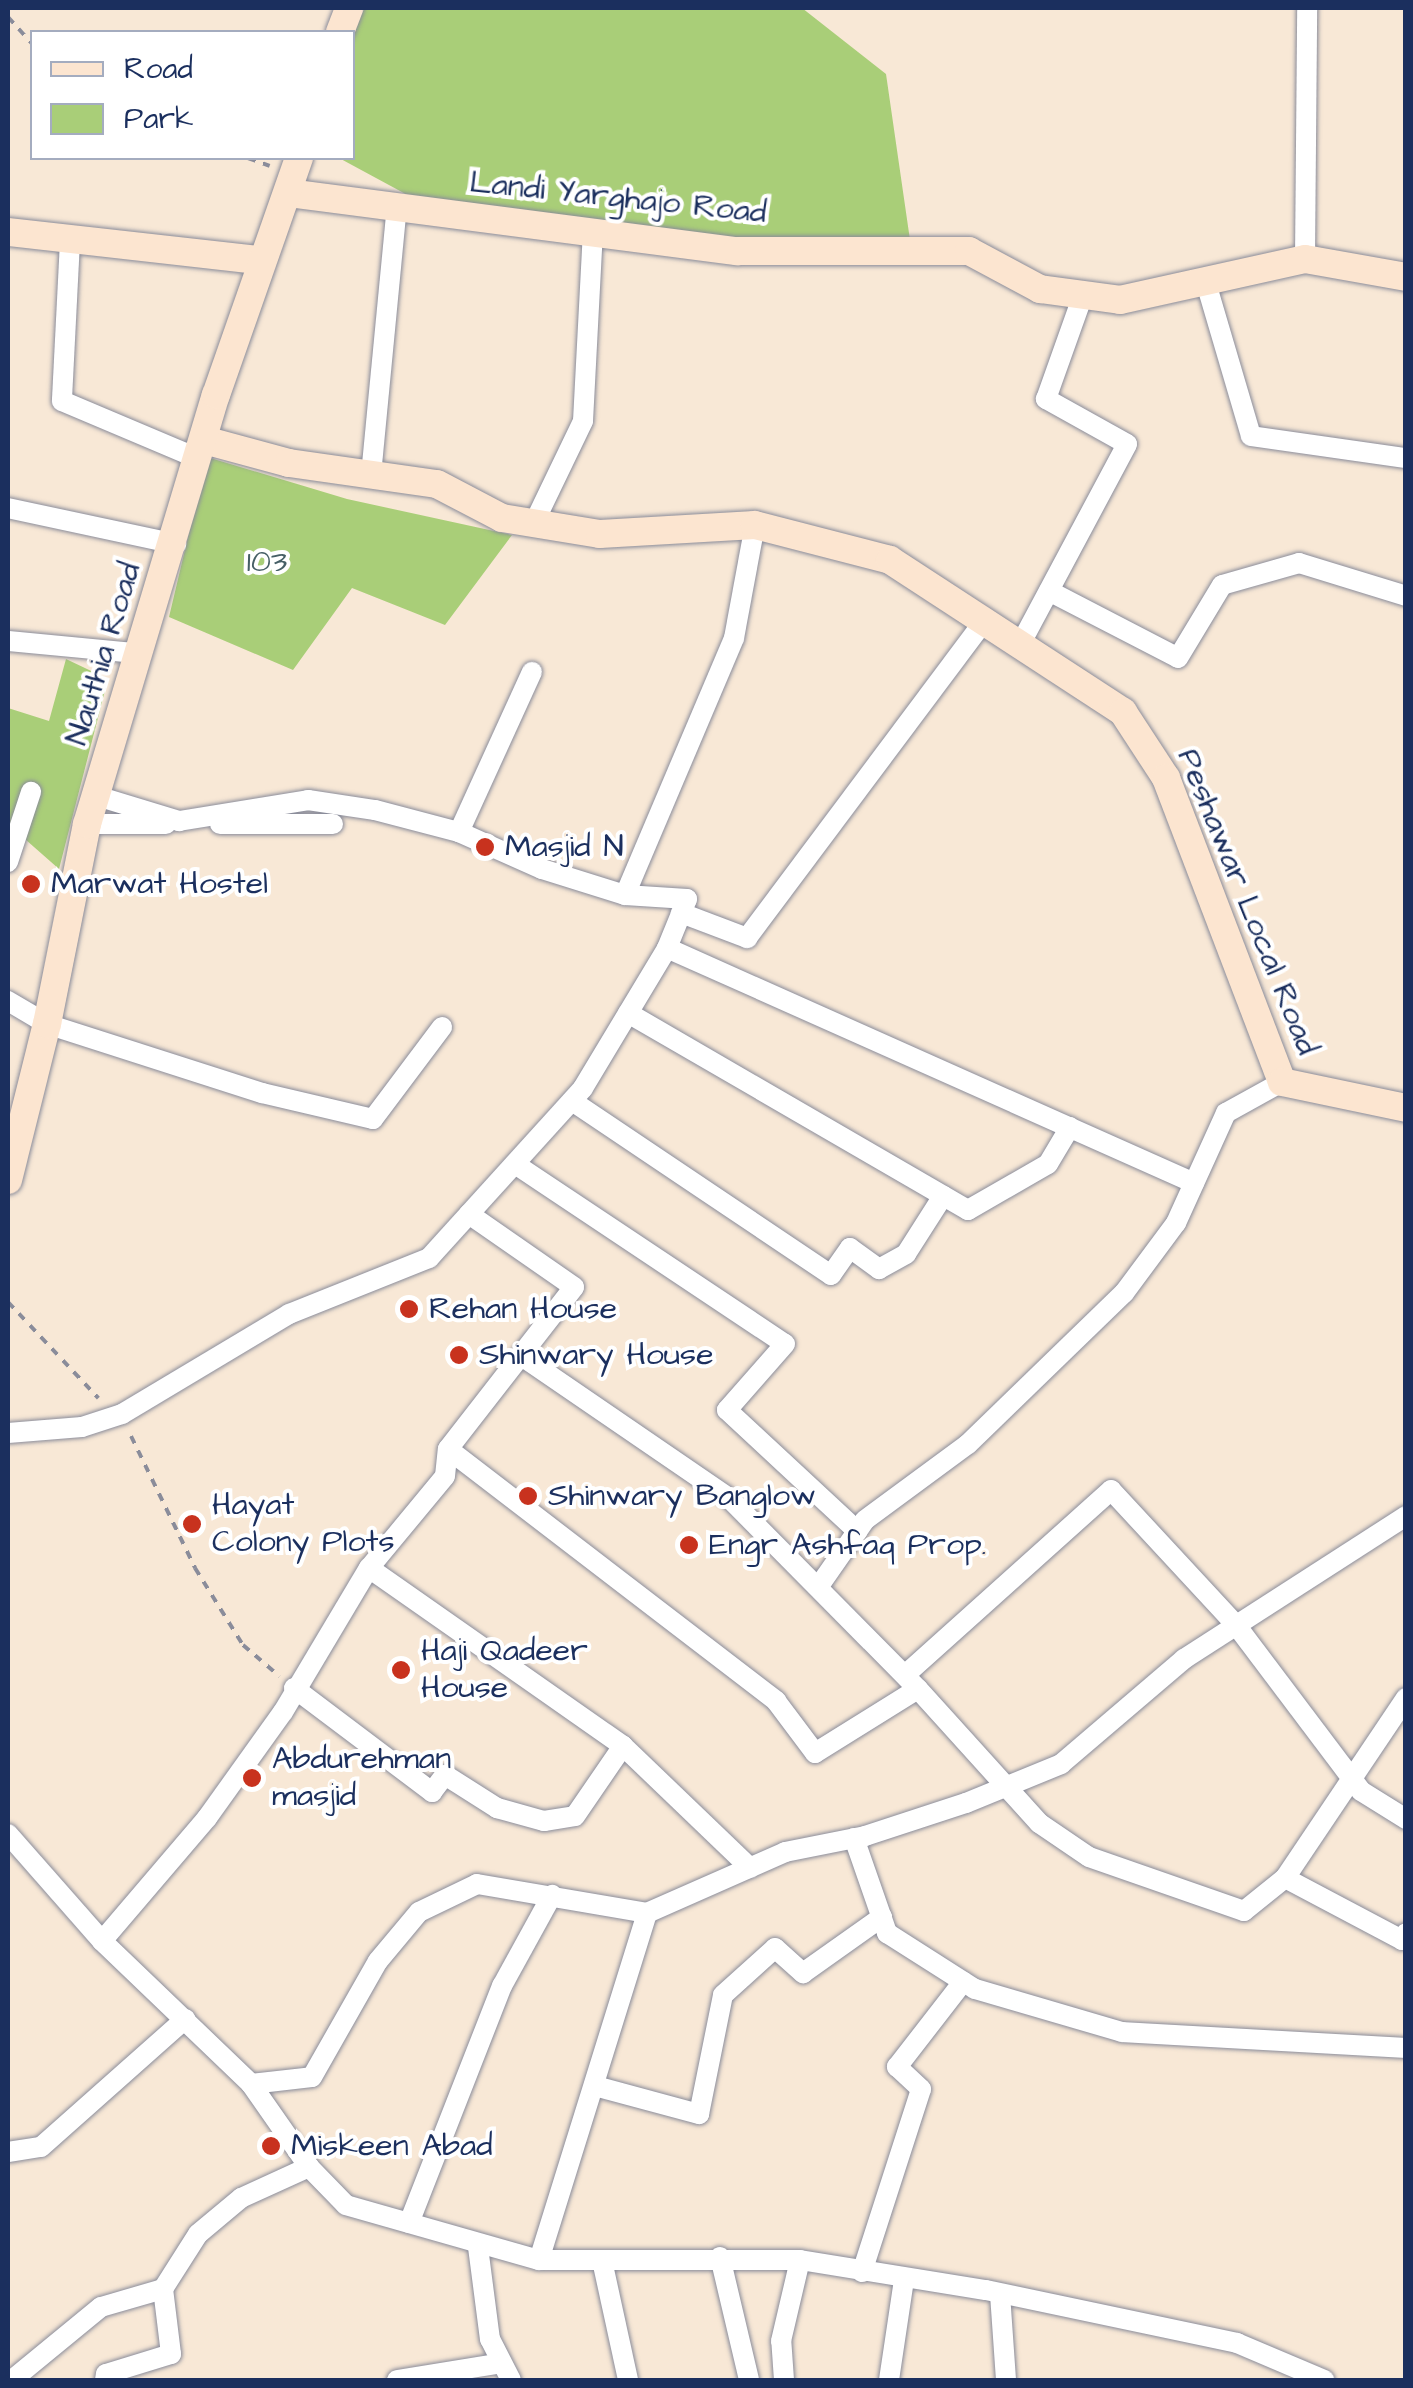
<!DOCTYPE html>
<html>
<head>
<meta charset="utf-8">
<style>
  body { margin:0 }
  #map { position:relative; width:1413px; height:2388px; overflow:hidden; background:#f8e8d6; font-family:"Architects Daughter",sans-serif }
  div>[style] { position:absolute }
  .green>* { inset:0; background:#a9ce78 }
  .path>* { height:4px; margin-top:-2px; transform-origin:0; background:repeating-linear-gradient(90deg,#8a8c9a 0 8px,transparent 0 16px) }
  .roads { filter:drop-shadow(0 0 2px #8a8c9a) drop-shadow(0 0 2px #8a8c9a) }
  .street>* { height:20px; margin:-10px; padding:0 10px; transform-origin:10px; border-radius:10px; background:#fff }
  .secondary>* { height:28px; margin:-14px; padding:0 14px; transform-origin:14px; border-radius:14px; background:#fce5d0 }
  .dots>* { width:28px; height:28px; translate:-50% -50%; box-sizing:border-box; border:5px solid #fff; border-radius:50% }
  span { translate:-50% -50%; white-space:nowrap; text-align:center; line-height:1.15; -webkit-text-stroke:8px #fff; paint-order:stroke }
  .street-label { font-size:32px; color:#1b2f5e }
  .park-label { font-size:32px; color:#465f66 }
  .poi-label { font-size:32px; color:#1b2f5e }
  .left { translate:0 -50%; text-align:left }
  .frame { position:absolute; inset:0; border:10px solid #1b2f5e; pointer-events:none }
  .legend { position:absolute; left:30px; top:30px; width:325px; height:130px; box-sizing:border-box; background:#fff; border:2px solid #a4acbf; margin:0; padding:12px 18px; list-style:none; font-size:30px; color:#1b2f5e }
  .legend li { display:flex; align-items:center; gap:20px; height:50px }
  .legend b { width:50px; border:2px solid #a4acbf }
</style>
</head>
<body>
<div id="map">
  <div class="green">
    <div style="clip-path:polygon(363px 8px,802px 8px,886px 74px,910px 240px,719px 240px,413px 198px,339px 158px,352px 158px,353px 38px)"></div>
    <div style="clip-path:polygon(207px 457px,347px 499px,512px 535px,445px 625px,352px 588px,293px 670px,169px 617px)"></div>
    <div style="clip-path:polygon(66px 659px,108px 679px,59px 869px,9px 825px,8px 708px,49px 721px)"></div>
  </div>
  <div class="path">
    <div style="left:8px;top:17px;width:36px;rotate:48deg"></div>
    <div style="left:248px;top:158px;width:23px;rotate:20deg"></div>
    <div style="left:8px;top:1302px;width:132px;rotate:46.8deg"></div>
    <div style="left:131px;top:1436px;width:147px;rotate:64.1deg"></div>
    <div style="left:195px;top:1568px;width:91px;rotate:58.1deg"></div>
    <div style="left:243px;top:1645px;width:48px;rotate:40.7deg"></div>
  </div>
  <div class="roads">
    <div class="street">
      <div style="left:70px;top:241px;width:160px;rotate:92.9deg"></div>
      <div style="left:62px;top:401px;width:149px;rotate:22.9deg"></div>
      <div style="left:1305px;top:259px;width:251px;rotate:-89.5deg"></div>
      <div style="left:1206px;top:283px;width:159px;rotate:73.6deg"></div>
      <div style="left:1251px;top:436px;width:157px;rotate:8.1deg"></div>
      <div style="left:371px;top:475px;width:269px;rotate:-84.5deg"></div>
      <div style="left:8px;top:508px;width:172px;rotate:12.1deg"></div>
      <div style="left:534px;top:523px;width:113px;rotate:-64.3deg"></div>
      <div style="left:583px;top:421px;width:189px;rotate:-87deg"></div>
      <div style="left:1049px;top:591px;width:145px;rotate:27.4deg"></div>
      <div style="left:1178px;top:658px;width:85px;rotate:-58.9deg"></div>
      <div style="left:1222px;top:585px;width:80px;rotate:-15.9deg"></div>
      <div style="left:1299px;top:563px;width:112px;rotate:17.1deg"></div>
      <div style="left:8px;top:641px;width:129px;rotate:5.4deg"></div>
      <div style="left:1022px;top:641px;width:223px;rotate:-61.9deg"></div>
      <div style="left:1127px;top:444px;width:93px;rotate:-150.9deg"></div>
      <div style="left:1046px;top:399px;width:110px;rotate:-70.4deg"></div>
      <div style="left:97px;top:796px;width:86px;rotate:17deg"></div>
      <div style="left:179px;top:821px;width:131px;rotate:-9.2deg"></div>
      <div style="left:308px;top:800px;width:68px;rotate:8.5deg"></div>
      <div style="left:375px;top:810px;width:87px;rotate:14.7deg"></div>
      <div style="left:459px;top:832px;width:91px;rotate:24deg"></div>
      <div style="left:542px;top:869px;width:87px;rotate:17.4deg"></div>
      <div style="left:87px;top:824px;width:79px"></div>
      <div style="left:220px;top:824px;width:113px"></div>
      <div style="left:459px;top:832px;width:176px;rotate:-65.5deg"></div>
      <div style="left:8px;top:862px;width:74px;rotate:-71.8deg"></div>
      <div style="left:681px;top:913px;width:71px;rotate:20.7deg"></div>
      <div style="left:747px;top:938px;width:399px;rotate:-53.2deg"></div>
      <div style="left:667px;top:948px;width:577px;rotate:24.03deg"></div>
      <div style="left:8px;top:1001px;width:45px;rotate:30.5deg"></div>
      <div style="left:47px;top:1024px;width:226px;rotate:17.8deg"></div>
      <div style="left:262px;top:1093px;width:114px;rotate:13.2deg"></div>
      <div style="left:373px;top:1119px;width:115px;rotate:-53.1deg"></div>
      <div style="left:628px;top:1013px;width:393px;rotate:30.1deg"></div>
      <div style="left:968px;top:1210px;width:92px;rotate:-29.9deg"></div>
      <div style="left:1048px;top:1164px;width:43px;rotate:-59.3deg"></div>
      <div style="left:572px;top:1101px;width:312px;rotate:33.9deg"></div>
      <div style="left:831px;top:1275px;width:33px;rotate:-55deg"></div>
      <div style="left:850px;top:1248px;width:36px;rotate:36deg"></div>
      <div style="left:879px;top:1269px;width:31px;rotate:-29deg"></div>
      <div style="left:906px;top:1254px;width:69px;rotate:-57.5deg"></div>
      <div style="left:515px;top:1164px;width:324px;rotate:33.7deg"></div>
      <div style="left:785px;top:1344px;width:88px;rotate:131.3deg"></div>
      <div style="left:727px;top:1410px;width:178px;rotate:42.9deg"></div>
      <div style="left:523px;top:1357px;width:251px;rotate:34.4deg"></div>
      <div style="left:730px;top:1499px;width:267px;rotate:45.3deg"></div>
      <div style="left:918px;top:1689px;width:181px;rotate:47.9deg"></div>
      <div style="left:1039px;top:1823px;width:60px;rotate:34.2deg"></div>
      <div style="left:1089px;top:1857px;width:164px;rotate:19.2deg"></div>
      <div style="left:1244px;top:1911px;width:53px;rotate:-38.8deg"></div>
      <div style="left:1285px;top:1878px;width:217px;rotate:-56.1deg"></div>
      <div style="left:8px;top:1433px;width:74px;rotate:-4.6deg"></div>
      <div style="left:82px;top:1427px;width:42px;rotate:-18deg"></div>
      <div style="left:122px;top:1414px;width:195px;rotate:-30.9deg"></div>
      <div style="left:289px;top:1314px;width:151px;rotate:-21.8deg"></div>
      <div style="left:429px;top:1258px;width:229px;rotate:-47.8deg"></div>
      <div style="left:583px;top:1088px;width:163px;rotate:-59deg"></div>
      <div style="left:667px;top:948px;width:53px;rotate:-67.8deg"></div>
      <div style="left:687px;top:899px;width:62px;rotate:-176.3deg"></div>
      <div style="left:625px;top:895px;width:279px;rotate:-67deg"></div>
      <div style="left:734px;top:638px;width:115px;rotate:-79.5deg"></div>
      <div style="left:448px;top:1449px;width:414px;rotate:37.5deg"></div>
      <div style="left:776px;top:1701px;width:65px;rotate:53.1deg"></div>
      <div style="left:815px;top:1753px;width:121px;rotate:-31.9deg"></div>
      <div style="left:369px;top:1568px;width:310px;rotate:35deg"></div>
      <div style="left:623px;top:1746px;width:176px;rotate:43.8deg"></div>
      <div style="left:819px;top:1586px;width:80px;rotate:-55.1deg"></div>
      <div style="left:865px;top:1520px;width:128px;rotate:-36.4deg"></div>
      <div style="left:968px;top:1444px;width:217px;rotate:-44.1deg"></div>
      <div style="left:1124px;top:1293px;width:87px;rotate:-53.4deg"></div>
      <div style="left:1176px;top:1223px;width:121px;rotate:-65.6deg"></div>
      <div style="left:1226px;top:1113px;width:64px;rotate:-29deg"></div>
      <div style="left:905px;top:1675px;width:277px;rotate:-41.9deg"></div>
      <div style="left:1111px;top:1490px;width:184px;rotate:47.2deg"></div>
      <div style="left:1236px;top:1625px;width:208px;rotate:53deg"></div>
      <div style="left:1361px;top:1791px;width:53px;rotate:31.9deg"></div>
      <div style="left:294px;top:1688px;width:173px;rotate:37deg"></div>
      <div style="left:432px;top:1792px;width:21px;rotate:-53deg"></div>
      <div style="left:445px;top:1775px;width:62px;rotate:32.4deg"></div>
      <div style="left:497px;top:1808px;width:49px;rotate:15.5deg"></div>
      <div style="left:544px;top:1821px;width:31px;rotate:-9deg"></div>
      <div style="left:575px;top:1816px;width:85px;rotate:-55.6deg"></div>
      <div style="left:8px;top:1834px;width:142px;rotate:48.7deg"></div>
      <div style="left:102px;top:1941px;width:207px;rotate:43.8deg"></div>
      <div style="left:251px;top:2084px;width:101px;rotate:55.1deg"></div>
      <div style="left:309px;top:2167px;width:53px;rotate:45.8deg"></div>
      <div style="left:346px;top:2205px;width:201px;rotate:15.9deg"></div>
      <div style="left:539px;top:2260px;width:261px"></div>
      <div style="left:800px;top:2260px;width:188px;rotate:9.2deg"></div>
      <div style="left:986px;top:2290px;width:257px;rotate:11.9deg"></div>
      <div style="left:1237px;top:2343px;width:95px;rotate:23deg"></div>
      <div style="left:854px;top:1838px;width:101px;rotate:70.8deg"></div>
      <div style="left:887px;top:1933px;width:104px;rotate:32.5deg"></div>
      <div style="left:975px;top:1989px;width:153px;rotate:16.3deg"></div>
      <div style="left:1122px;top:2032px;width:284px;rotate:3.2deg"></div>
      <div style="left:1285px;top:1878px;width:132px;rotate:27.9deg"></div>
      <div style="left:1402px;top:1940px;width:8px;rotate:-60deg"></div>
      <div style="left:102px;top:1941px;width:162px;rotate:-49.5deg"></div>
      <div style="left:207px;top:1818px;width:130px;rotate:-54.4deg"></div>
      <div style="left:283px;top:1712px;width:168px;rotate:-59.2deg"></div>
      <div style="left:369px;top:1568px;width:119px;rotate:-50.4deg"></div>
      <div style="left:445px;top:1476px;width:27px;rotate:-84deg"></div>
      <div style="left:448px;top:1449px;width:205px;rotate:-52.1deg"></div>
      <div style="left:574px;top:1287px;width:128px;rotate:-145.2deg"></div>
      <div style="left:251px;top:2084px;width:61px;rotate:-6.5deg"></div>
      <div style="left:312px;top:2077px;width:133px;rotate:-60.4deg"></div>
      <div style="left:378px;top:1961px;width:64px;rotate:-50.1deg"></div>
      <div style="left:419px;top:1912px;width:64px;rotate:-25.8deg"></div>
      <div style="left:477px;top:1884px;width:172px;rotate:9.7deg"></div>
      <div style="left:647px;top:1913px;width:151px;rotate:-23.8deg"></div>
      <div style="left:785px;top:1852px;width:82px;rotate:-11.3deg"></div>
      <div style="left:865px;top:1836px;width:106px;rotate:-18.1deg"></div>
      <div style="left:966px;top:1803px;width:103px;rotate:-22.3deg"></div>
      <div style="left:1061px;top:1764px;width:162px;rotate:-40.5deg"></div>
      <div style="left:1184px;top:1659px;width:264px;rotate:-32.8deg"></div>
      <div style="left:595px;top:2086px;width:108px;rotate:15.1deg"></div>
      <div style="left:699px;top:2114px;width:121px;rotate:-78.6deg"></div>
      <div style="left:723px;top:1995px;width:70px;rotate:-42.1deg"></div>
      <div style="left:775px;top:1948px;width:38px;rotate:42deg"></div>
      <div style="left:803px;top:1973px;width:97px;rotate:-35.3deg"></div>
      <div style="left:8px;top:2152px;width:33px;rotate:-9deg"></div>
      <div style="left:41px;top:2147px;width:193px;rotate:-41.6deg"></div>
      <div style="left:409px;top:2223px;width:255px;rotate:-68.6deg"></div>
      <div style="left:502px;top:1986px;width:104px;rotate:-61.2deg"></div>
      <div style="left:478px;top:2247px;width:93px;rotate:82.6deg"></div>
      <div style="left:490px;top:2339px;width:46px;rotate:62.9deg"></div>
      <div style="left:720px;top:2257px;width:126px;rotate:76.7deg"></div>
      <div style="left:539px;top:2260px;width:363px;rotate:-72.7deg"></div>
      <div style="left:603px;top:2265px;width:118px;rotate:77.7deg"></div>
      <div style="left:862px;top:2272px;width:192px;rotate:-72.1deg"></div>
      <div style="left:921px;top:2089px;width:33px;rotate:-137deg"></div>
      <div style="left:897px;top:2067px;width:108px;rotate:-52.2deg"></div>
      <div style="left:1000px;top:2294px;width:86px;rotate:86deg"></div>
      <div style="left:12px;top:2380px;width:115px;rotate:-39.4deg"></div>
      <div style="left:101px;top:2307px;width:65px;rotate:-16.2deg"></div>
      <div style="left:163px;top:2289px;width:65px;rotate:-57.5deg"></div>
      <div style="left:198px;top:2234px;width:56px;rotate:-39.9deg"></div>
      <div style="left:241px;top:2198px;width:75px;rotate:-24.5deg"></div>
      <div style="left:105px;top:2380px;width:6px;rotate:-81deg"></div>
      <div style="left:106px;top:2374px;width:68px;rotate:-17.1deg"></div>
      <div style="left:171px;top:2354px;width:65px;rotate:-97deg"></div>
      <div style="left:397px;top:2380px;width:106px;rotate:-9.2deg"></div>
      <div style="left:784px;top:2380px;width:39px;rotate:-94deg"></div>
      <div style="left:781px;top:2341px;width:83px;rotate:-76.8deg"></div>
      <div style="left:889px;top:2380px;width:101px;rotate:-81.5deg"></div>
    </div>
    <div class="secondary">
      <div style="left:340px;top:32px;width:26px;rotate:-69deg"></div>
      <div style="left:288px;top:193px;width:453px;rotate:7.4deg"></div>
      <div style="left:737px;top:251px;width:232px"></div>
      <div style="left:969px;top:251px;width:81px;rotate:28.2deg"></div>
      <div style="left:1040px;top:289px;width:81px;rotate:7.8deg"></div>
      <div style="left:1120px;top:300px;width:189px;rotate:-12.5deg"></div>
      <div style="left:1305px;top:259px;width:103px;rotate:10.1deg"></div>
      <div style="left:8px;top:232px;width:253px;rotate:6.4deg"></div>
      <div style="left:204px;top:440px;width:88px;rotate:15.1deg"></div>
      <div style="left:289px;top:463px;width:149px;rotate:8.1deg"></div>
      <div style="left:437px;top:484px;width:73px;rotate:27.6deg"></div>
      <div style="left:502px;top:518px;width:99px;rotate:9.3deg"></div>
      <div style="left:600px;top:534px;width:155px;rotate:-3.3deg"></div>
      <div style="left:755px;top:525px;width:139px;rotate:14.5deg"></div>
      <div style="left:890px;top:560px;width:278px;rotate:33.1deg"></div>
      <div style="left:1123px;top:712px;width:79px;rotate:56.9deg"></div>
      <div style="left:1166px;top:778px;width:325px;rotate:69.1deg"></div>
      <div style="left:1282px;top:1082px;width:127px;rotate:11.8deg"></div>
      <div style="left:8px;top:1180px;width:161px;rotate:-76deg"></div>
      <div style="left:47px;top:1024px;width:204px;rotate:-78.7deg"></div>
      <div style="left:87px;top:824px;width:448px;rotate:-73.3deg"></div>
      <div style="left:216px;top:395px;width:251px;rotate:-70.7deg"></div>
    </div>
  </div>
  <div class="dots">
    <div style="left:485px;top:847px;background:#c8321e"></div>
    <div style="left:31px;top:884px;background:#c8321e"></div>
    <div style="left:409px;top:1309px;background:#c8321e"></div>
    <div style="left:459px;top:1355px;background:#c8321e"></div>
    <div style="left:528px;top:1496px;background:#c8321e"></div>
    <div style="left:192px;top:1524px;background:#c8321e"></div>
    <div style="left:689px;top:1545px;background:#c8321e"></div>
    <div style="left:401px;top:1670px;background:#c8321e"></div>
    <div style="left:252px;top:1778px;background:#c8321e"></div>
    <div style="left:271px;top:2146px;background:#c8321e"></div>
  </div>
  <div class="street-label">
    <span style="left:618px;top:198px;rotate:6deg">Landi Yarghajo Road</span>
    <span style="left:104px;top:654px;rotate:-73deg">Nauthia Road</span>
    <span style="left:1247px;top:902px;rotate:68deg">Peshawar Local Road</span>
  </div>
  <div class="park-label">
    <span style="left:267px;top:562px">103</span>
  </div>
  <div class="poi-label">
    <span class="left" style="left:505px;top:847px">Masjid N</span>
    <span class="left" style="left:51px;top:884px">Marwat Hostel</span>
    <span class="left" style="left:429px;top:1309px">Rehan House</span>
    <span class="left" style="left:479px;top:1355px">Shinwary House</span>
    <span class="left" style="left:548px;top:1496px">Shinwary Banglow</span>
    <span class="left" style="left:212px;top:1524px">Hayat<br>Colony Plots</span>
    <span class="left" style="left:709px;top:1545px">Engr Ashfaq Prop.</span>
    <span class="left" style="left:421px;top:1670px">Haji Qadeer<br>House</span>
    <span class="left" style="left:272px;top:1778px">Abdurehman<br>masjid</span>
    <span class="left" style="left:291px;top:2146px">Miskeen Abad</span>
  </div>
  <div class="frame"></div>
  <ul class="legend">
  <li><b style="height:12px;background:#fce5d0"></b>Road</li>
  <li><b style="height:28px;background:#a9ce78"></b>Park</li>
  </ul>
</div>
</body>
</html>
